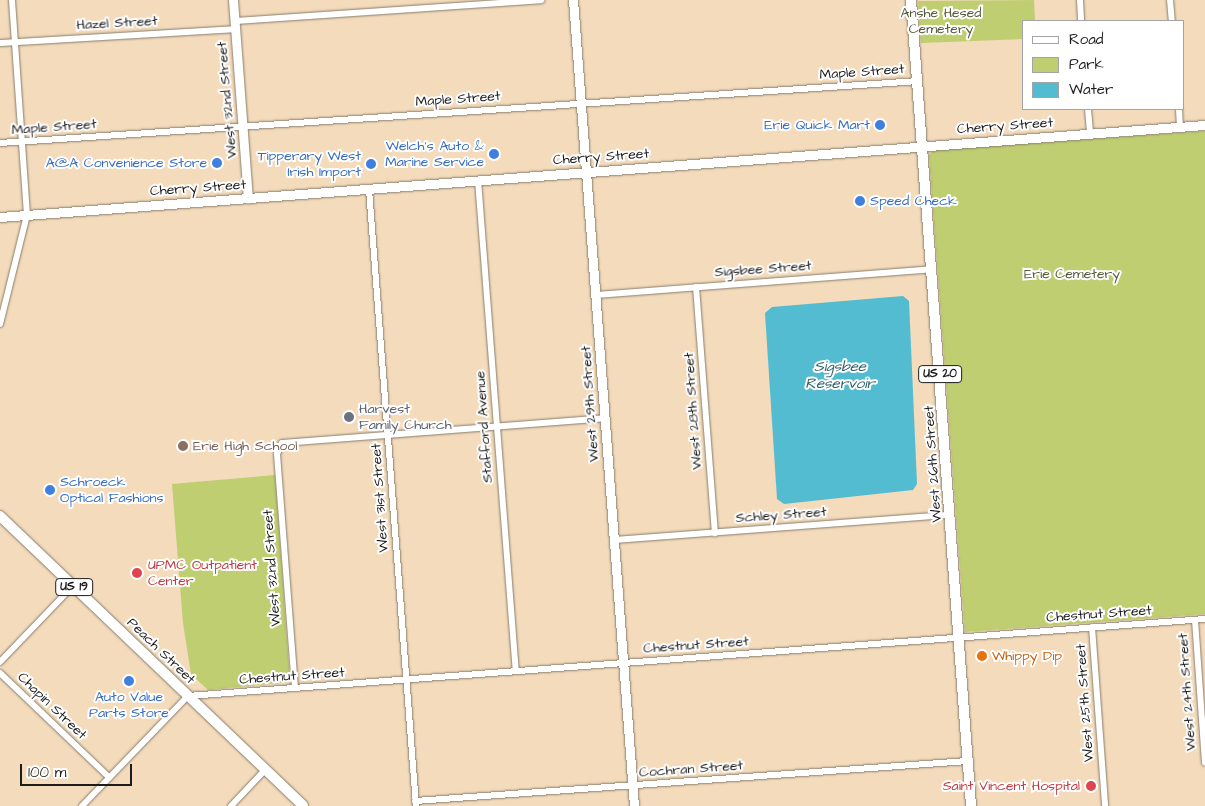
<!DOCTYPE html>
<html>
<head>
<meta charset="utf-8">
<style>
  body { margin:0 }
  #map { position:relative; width:1205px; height:806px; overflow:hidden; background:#f3dbbb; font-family:"Architects Daughter",sans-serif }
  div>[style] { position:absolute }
  .green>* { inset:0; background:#bece70 }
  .water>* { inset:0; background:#53bcd0 }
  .roads { filter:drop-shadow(0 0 1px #887c6c) drop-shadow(0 0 1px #887c6c) }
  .street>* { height:6px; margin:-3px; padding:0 3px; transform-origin:3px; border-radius:3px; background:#fff }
  .secondary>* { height:9px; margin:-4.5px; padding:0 4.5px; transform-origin:4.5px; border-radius:4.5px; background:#fff }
  .primary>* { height:10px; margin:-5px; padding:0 5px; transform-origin:5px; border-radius:5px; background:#fff }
  .dots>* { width:14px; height:14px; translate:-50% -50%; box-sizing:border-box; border:2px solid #fff; border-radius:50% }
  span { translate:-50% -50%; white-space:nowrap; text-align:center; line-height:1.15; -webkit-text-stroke:4px #fff; paint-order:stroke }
  .shield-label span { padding:1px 4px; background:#fff; border:1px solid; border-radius:4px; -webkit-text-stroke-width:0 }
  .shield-label { font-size:12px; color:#1c1c1c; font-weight:700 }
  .park-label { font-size:14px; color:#555a39 }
  .street-label { font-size:14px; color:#1c1c1c }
  .shop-label { font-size:14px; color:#366cbe }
  .right { translate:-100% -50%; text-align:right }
  .left { translate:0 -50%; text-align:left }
  .worship-label { font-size:14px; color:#5b616d }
  .education-label { font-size:14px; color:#785e54 }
  .health-label { font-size:14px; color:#be3a42 }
  .food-label { font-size:14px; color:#c56008 }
  .water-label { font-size:15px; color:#35646d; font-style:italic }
  .legend { position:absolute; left:1022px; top:20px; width:162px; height:90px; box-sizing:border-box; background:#fff; border:1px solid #a4a4a4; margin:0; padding:6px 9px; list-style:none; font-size:15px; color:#1c1c1c }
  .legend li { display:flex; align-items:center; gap:10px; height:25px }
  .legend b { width:25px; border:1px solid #a4a4a4 }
  .scale { position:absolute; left:20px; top:764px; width:112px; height:22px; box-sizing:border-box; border:2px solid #1c1c1c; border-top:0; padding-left:6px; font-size:15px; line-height:18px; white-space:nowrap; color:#1c1c1c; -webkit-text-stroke:4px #fff; paint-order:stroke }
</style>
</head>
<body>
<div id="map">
  <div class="green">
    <div style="clip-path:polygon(1034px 0,1035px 21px,1024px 21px,1024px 39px,921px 43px,918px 1px)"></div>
    <div style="clip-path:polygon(1205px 131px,1205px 614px,965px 632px,929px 155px,934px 150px)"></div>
    <div style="clip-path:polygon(275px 475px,290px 682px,208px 690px,191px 674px,183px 623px,172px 484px)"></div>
  </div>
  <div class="water">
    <div style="clip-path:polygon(903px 296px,909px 301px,917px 484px,913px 490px,784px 504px,777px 499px,765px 313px,772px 307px)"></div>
  </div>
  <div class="roads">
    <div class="street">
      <div style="left:1080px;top:0;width:21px;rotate:87deg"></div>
      <div style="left:1170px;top:0;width:21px;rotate:85deg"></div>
      <div style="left:235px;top:21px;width:307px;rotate:-3.9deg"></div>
      <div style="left:0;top:43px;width:235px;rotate:-3.4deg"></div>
      <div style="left:1088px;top:109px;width:25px;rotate:85deg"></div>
      <div style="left:1179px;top:109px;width:18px;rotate:87deg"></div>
      <div style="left:0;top:143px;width:920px;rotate:-3.86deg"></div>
      <div style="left:478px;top:180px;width:492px;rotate:85.6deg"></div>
      <div style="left:369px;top:189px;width:619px;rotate:85.64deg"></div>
      <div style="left:696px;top:287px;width:247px;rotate:85.6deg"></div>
      <div style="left:596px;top:295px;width:337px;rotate:-4.4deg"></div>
      <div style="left:0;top:324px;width:112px;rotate:-76.1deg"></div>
      <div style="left:27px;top:215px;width:216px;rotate:-94deg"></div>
      <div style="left:614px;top:540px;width:337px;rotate:-4.3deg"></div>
      <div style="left:1195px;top:620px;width:143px;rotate:86deg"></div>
      <div style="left:1092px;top:627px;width:179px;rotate:85.8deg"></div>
      <div style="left:0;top:662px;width:105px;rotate:-46.2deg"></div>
      <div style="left:0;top:673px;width:151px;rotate:43.7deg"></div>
      <div style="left:295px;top:688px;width:235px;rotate:-94.4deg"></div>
      <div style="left:277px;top:454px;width:12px;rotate:-66deg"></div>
      <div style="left:282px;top:443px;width:324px;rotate:-4.4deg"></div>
      <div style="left:415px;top:801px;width:554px;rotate:-4.14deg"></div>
      <div style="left:82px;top:806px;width:153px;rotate:-46.1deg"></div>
      <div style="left:188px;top:696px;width:1020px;rotate:-4.33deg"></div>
      <div style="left:231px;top:806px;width:50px;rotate:-46.6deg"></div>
    </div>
    <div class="secondary">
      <div style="left:233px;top:0;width:199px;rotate:85.7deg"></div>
      <div style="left:573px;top:0;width:808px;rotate:85.67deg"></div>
      <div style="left:0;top:217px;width:1209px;rotate:-4.37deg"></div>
    </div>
    <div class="primary">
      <div style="left:911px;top:0;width:808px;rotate:85.74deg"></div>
      <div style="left:0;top:516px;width:419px;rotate:43.7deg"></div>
    </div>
  </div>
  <div class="dots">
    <div style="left:880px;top:125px;background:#3f7fe0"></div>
    <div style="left:494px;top:154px;background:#3f7fe0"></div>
    <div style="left:217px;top:163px;background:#3f7fe0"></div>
    <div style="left:371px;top:164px;background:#3f7fe0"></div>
    <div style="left:860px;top:201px;background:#3f7fe0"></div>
    <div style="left:349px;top:417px;background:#6b7280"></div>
    <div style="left:183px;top:446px;background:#8d6e63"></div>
    <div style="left:50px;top:490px;background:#3f7fe0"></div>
    <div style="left:137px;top:573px;background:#e0444e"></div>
    <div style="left:982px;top:656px;background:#e8710a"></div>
    <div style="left:129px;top:681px;background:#3f7fe0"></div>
    <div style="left:1091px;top:786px;background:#e0444e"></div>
  </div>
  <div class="shield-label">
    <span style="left:940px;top:374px">US 20</span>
    <span style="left:74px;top:587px">US 19</span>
  </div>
  <div class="park-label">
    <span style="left:941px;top:21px">Anshe Hesed<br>Cemetery</span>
    <span style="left:1072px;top:274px">Erie Cemetery</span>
  </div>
  <div class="street-label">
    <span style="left:117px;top:23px;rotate:-3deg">Hazel Street</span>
    <span style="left:862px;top:72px;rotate:-4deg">Maple Street</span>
    <span style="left:458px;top:99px;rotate:-4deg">Maple Street</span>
    <span style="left:227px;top:100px;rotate:-95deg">West 32nd Street</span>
    <span style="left:1005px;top:126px;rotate:-4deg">Cherry Street</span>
    <span style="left:54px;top:127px;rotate:-4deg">Maple Street</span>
    <span style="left:601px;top:157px;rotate:-4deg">Cherry Street</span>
    <span style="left:198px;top:188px;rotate:-4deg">Cherry Street</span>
    <span style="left:763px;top:269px;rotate:-4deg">Sigsbee Street</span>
    <span style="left:590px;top:404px;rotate:-94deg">West 29th Street</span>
    <span style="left:693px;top:411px;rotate:-94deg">West 28th Street</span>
    <span style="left:484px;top:427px;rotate:-94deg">Stafford Avenue</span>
    <span style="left:933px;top:464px;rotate:-94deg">West 26th Street</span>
    <span style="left:380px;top:498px;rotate:-94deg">West 31st Street</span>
    <span style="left:781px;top:515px;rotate:-4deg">Schley Street</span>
    <span style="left:272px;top:568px;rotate:-94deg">West 32nd Street</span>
    <span style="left:1099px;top:614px;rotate:-4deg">Chestnut Street</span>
    <span style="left:696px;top:645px;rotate:-4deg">Chestnut Street</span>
    <span style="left:161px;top:651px;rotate:44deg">Peach Street</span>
    <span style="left:292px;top:676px;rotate:-4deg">Chestnut Street</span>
    <span style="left:1187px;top:692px;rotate:-94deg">West 24th Street</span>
    <span style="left:1085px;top:703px;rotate:-94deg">West 25th Street</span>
    <span style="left:52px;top:706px;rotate:44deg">Chapin Street</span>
    <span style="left:691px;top:769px;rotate:-4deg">Cochran Street</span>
  </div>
  <div class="shop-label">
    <span class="right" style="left:870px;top:125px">Erie Quick Mart</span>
    <span class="right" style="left:484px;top:154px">Welch's Auto &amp;<br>Marine Service</span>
    <span class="right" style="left:361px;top:164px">Tipperary West<br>Irish Import</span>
    <span class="right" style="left:207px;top:163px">A@A Convenience Store</span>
    <span class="left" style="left:870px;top:201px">Speed Check</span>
    <span class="left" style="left:60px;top:490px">Schroeck<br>Optical Fashions</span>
    <span style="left:129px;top:705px">Auto Value<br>Parts Store</span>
  </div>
  <div class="worship-label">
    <span class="left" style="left:359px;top:417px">Harvest<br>Family Church</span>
  </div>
  <div class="education-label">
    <span class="left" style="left:193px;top:446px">Erie High School</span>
  </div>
  <div class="health-label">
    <span class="left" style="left:148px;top:573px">UPMC Outpatient<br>Center</span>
    <span class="right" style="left:1080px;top:786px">Saint Vincent Hospital</span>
  </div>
  <div class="food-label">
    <span class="left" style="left:992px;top:656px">Whippy Dip</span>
  </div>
  <div class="water-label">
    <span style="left:840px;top:375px">Sigsbee<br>Reservoir</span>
  </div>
  <ul class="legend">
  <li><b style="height:6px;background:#fff"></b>Road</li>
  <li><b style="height:14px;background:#bece70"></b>Park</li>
  <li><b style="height:14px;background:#53bcd0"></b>Water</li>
  </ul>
  <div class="scale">100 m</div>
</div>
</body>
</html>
